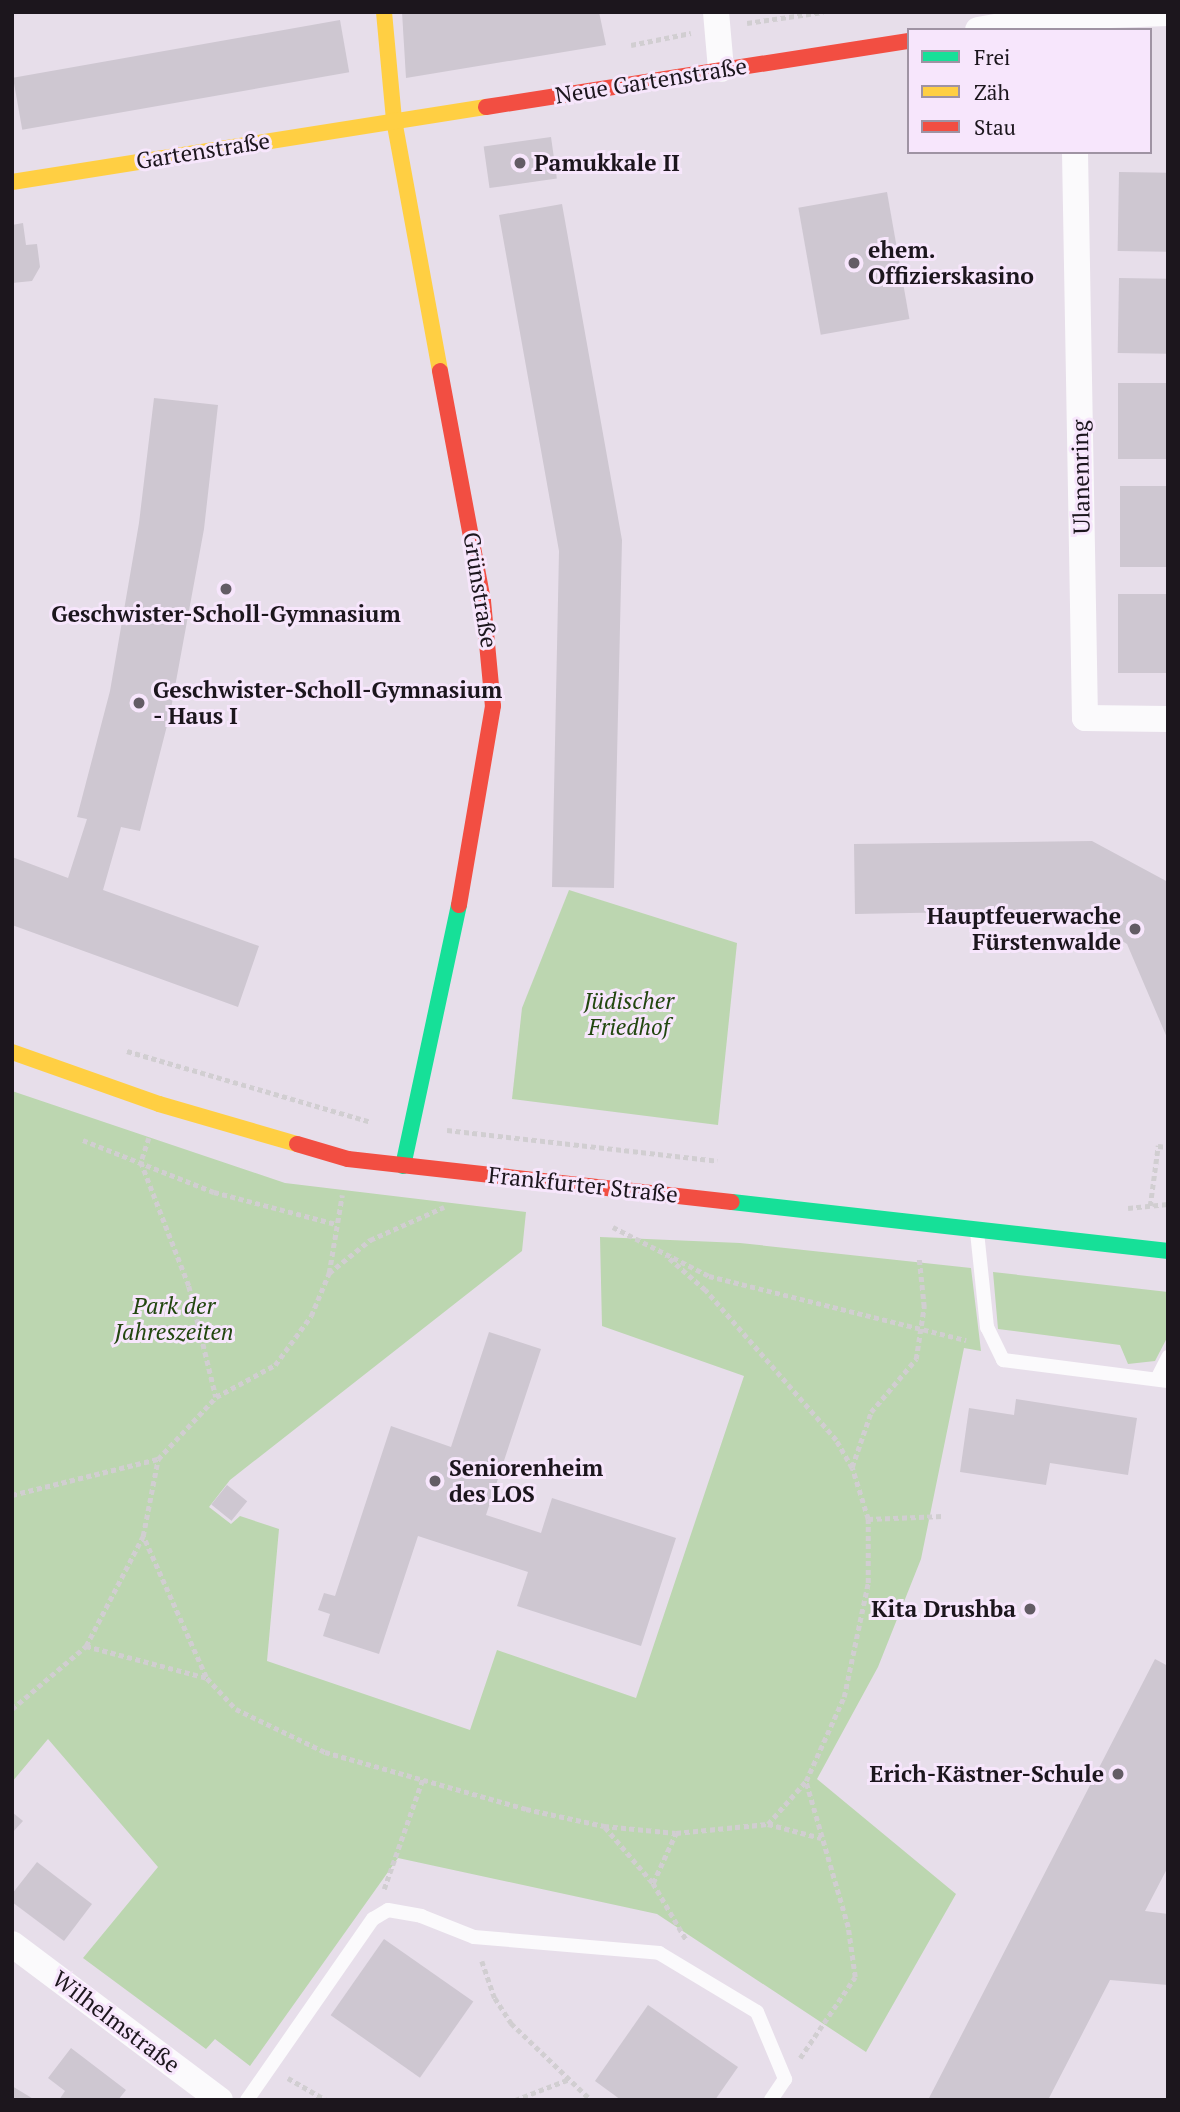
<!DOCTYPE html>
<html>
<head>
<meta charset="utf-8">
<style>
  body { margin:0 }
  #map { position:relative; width:1180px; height:2112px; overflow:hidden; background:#e7deea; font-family:"PT Serif",serif }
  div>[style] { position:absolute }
  .green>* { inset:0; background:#bcd6b0 }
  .building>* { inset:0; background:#cec7d1; transform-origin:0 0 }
  .path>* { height:4.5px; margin-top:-2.25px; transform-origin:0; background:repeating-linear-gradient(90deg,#d1ced1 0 5px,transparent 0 8.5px) }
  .lane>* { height:14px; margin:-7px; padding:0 7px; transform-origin:7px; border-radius:7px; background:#fbfafc }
  .street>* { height:26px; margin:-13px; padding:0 13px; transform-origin:13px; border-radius:13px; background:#fbfafc }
  .fast>* { height:16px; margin:-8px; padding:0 8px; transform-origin:8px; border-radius:8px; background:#16e098 }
  .slow>* { height:16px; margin:-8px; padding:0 8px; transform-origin:8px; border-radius:8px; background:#ffcf43 }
  .jam>* { height:16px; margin:-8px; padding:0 8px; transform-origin:8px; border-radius:8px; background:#f24e42 }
  .dots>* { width:19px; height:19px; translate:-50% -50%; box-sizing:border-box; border:4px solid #f7e6fc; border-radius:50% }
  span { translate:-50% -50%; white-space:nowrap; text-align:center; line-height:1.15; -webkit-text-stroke:6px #f7e6fc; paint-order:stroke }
  .street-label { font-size:23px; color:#1c161d }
  .poi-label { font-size:23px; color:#1c161d; font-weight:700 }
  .left { translate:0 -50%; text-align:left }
  .right { translate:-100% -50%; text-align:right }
  .park-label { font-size:23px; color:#22470f; font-style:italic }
  .frame { position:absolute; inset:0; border:14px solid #1c161d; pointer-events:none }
  .legend { position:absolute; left:907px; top:28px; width:245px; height:126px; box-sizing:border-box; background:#f7e6fc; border:2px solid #9f93a3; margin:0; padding:9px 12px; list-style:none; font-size:21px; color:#1c161d }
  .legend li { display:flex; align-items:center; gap:14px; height:35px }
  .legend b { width:35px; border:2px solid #9f93a3 }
</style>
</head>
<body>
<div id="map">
  <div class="green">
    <div style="clip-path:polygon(569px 890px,737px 943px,718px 1125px,512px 1099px,522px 1008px)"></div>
    <div style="clip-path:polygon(12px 1091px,285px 1183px,526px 1212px,522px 1251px,230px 1480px,209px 1507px,231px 1524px,240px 1516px,279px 1529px,267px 1661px,470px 1730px,497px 1650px,636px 1698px,744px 1376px,602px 1326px,600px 1237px,740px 1243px,971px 1268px,981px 1351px,964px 1348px,921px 1559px,878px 1667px,817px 1779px,956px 1894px,866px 2052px,657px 1914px,398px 1858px,250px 2066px,215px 2039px,206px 2049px,83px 1958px,158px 1867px,48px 1739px,12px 1782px)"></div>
    <div style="clip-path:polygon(993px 1272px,1168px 1292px,1168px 1336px,1155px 1361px,1128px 1364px,1120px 1345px,998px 1329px)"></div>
  </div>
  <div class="building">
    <div style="clip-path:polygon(402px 12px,599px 12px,606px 45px,406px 78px)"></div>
    <div style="left:340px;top:20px;width:53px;height:332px;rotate:80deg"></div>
    <div style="left:551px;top:137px;width:42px;height:68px;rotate:82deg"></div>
    <div style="left:1119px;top:172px;width:49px;height:79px;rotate:1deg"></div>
    <div style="left:887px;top:192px;width:129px;height:90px;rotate:80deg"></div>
    <div style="clip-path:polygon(562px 204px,622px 540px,614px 888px,552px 887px,559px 551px,499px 215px)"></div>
    <div style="clip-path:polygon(23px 223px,26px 245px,37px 244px,40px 267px,32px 281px,12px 283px,12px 225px)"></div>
    <div style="left:1119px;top:278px;width:49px;height:75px;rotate:1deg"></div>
    <div style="left:1118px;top:383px;width:50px;height:76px"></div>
    <div style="clip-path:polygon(154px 398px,218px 405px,204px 529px,170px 714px,140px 831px,121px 827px,103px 890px,259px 946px,238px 1007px,12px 925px,12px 857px,68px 878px,87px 819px,77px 817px,110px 691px,139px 523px)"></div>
    <div style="left:1120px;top:486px;width:48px;height:81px"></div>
    <div style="left:1118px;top:594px;width:50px;height:79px"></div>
    <div style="clip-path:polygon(1092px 841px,1168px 882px,1168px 1040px,1127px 944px,1071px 910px,855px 914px,854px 844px)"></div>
    <div style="clip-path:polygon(489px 1332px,541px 1349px,486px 1515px,541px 1533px,552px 1498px,676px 1538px,641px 1646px,517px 1606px,528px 1572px,418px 1536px,379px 1654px,323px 1636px,330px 1614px,318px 1610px,324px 1593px,335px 1596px,391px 1426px,451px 1447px)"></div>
    <div style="clip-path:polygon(1016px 1399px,1137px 1418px,1128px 1475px,1050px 1463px,1046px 1485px,960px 1472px,969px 1408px,1014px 1415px)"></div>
    <div style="left:227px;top:1485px;width:26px;height:25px;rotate:39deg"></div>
    <div style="clip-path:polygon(1155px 1659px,1168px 1666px,1168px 1867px,1145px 1911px,1168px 1914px,1168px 1985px,1110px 1980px,1048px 2100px,928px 2100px)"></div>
    <div style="clip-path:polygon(12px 1812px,23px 1821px,12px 1833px)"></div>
    <div style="clip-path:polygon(37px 1862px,92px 1904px,64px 1941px,12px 1902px,12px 1894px)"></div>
    <div style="left:384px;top:1939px;width:109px;height:93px;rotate:35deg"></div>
    <div style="clip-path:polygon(648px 2005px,738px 2067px,715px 2100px,621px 2100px,595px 2081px)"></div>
    <div style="clip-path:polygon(71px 2048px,126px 2090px,118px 2100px,59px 2100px,65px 2091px,48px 2078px)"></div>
    <div style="clip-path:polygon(12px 2086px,35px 2100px,12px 2100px)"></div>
  </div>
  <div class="path">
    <div style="left:747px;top:23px;width:77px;rotate:-8.2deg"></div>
    <div style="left:631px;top:45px;width:61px;rotate:-11.3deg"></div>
    <div style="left:127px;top:1051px;width:254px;rotate:16.2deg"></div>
    <div style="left:447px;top:1130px;width:272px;rotate:6.5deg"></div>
    <div style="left:149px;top:1138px;width:25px;rotate:108deg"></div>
    <div style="left:141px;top:1162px;width:133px;rotate:68.8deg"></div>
    <div style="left:189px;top:1286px;width:114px;rotate:76.3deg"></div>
    <div style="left:216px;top:1397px;width:67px;rotate:-28.5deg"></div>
    <div style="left:275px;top:1365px;width:61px;rotate:-53.7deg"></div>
    <div style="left:311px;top:1316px;width:47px;rotate:-67.3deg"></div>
    <div style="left:329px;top:1273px;width:79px;rotate:-80.5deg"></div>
    <div style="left:83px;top:1140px;width:141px;rotate:21.7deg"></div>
    <div style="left:214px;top:1192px;width:126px;rotate:14.7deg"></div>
    <div style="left:1150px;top:1206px;width:61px;rotate:-82.4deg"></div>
    <div style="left:1158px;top:1146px;width:10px;rotate:6deg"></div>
    <div style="left:1128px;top:1208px;width:40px;rotate:-5.7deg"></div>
    <div style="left:613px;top:1227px;width:108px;rotate:27deg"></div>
    <div style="left:709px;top:1276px;width:265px;rotate:14deg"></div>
    <div style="left:329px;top:1273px;width:53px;rotate:-38.8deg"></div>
    <div style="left:370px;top:1240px;width:81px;rotate:-24deg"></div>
    <div style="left:852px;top:1467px;width:58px;rotate:-70.9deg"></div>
    <div style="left:871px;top:1412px;width:70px;rotate:-49.7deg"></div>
    <div style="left:916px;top:1359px;width:53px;rotate:-81.3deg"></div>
    <div style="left:924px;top:1307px;width:48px;rotate:-95.9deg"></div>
    <div style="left:12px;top:1495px;width:150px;rotate:-13.9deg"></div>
    <div style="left:868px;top:1519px;width:75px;rotate:-2.3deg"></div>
    <div style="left:86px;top:1646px;width:124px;rotate:-62.6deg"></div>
    <div style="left:206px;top:1677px;width:154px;rotate:-114.1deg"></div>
    <div style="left:143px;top:1536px;width:78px;rotate:-79deg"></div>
    <div style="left:158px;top:1459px;width:85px;rotate:-46.9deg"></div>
    <div style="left:12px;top:1709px;width:97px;rotate:-40.4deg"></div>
    <div style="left:86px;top:1646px;width:125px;rotate:14.8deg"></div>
    <div style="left:207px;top:1678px;width:42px;rotate:46.9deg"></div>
    <div style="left:236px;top:1709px;width:99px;rotate:25.8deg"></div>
    <div style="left:325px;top:1752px;width:209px;rotate:15.8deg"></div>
    <div style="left:526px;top:1809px;width:80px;rotate:12.3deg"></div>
    <div style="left:604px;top:1826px;width:72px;rotate:5.6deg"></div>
    <div style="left:676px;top:1833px;width:92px;rotate:-5.6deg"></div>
    <div style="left:768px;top:1824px;width:57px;rotate:-48.5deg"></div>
    <div style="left:806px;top:1781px;width:92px;rotate:-65.7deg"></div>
    <div style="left:844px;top:1697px;width:116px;rotate:-78.1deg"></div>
    <div style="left:868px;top:1583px;width:64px;rotate:-90deg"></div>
    <div style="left:868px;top:1519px;width:53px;rotate:-107.4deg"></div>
    <div style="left:852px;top:1468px;width:32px;rotate:-120deg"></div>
    <div style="left:836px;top:1440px;width:199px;rotate:-131.1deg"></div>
    <div style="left:705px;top:1290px;width:52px;rotate:-138.9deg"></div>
    <div style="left:768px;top:1824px;width:55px;rotate:14.8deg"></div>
    <div style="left:605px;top:1827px;width:74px;rotate:49.4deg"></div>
    <div style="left:653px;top:1883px;width:67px;rotate:59.6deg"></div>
    <div style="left:653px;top:1883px;width:55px;rotate:-65.3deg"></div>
    <div style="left:384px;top:1889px;width:118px;rotate:-70.6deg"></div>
    <div style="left:482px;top:1961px;width:39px;rotate:71deg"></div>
    <div style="left:495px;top:1998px;width:30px;rotate:57deg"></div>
    <div style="left:511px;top:2023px;width:111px;rotate:43.9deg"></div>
    <div style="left:800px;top:2058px;width:98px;rotate:-55.8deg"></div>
    <div style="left:855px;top:1977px;width:50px;rotate:-98deg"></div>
    <div style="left:848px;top:1927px;width:151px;rotate:-106.2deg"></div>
    <div style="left:288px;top:2078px;width:44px;rotate:30.1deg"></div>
    <div style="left:515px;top:2100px;width:56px;rotate:-21deg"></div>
  </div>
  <div class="lane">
    <div style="left:977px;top:1232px;width:96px;rotate:84deg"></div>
    <div style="left:987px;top:1327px;width:37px;rotate:64deg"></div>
    <div style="left:1003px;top:1360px;width:166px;rotate:7.3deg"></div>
    <div style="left:1157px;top:1379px;width:25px;rotate:-63deg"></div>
    <div style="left:247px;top:2100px;width:221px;rotate:-55.2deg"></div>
    <div style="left:373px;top:1919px;width:17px;rotate:-31deg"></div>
    <div style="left:388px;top:1910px;width:34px;rotate:10deg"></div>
    <div style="left:421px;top:1916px;width:57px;rotate:21.6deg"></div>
    <div style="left:474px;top:1937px;width:186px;rotate:4.9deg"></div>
    <div style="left:659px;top:1953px;width:114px;rotate:31deg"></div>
    <div style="left:757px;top:2012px;width:73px;rotate:67.3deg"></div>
    <div style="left:785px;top:2079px;width:25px;rotate:124deg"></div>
  </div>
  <div class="street">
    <div style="left:716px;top:12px;width:57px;rotate:85deg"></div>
    <div style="left:978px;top:30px;width:75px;rotate:-10deg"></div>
    <div style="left:1052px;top:17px;width:116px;rotate:-2deg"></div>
    <div style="left:1075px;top:152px;width:566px;rotate:88.99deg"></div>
    <div style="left:1085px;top:718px;width:83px;rotate:0.7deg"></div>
    <div style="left:12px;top:1944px;width:260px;rotate:36.9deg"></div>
  </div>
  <div class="fast">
    <div style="left:403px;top:1166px;width:267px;rotate:-77.9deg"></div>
    <div style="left:732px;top:1202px;width:439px;rotate:6.4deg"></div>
  </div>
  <div class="slow">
    <div style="left:384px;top:12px;width:108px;rotate:84.7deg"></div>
    <div style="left:394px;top:120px;width:255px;rotate:79.6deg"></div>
    <div style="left:12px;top:182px;width:480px;rotate:-9deg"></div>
    <div style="left:12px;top:1052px;width:156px;rotate:19.5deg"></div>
    <div style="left:159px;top:1104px;width:144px;rotate:16.2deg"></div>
  </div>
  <div class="jam">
    <div style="left:486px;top:107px;width:428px;rotate:-8.9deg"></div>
    <div style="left:440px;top:371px;width:234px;rotate:79.4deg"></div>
    <div style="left:483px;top:601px;width:105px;rotate:84.6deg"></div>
    <div style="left:493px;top:706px;width:202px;rotate:99.7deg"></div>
    <div style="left:297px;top:1144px;width:53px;rotate:16.4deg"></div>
    <div style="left:348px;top:1159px;width:386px;rotate:6.4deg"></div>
  </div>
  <div class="dots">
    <div style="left:520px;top:163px;background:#635c65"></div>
    <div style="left:854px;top:263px;background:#635c65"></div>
    <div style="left:226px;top:589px;background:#635c65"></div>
    <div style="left:139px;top:703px;background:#635c65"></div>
    <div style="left:1135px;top:929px;background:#635c65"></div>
    <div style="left:435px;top:1481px;background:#635c65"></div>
    <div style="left:1030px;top:1609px;background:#635c65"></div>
    <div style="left:1118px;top:1774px;background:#635c65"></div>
  </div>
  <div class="street-label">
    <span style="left:651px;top:81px;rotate:-9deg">Neue Gartenstraße</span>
    <span style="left:203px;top:151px;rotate:-9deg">Gartenstraße</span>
    <span style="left:1081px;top:477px;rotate:-91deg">Ulanenring</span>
    <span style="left:480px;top:590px;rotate:81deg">Grünstraße</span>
    <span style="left:583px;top:1185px;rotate:6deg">Frankfurter Straße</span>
    <span style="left:116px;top:2022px;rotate:37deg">Wilhelmstraße</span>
  </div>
  <div class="poi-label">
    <span class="left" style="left:534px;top:163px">Pamukkale II</span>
    <span class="left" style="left:868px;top:263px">ehem.<br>Offizierskasino</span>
    <span style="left:226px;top:614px">Geschwister-Scholl-Gymnasium</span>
    <span class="left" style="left:153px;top:703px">Geschwister-Scholl-Gymnasium<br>- Haus I</span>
    <span class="right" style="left:1121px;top:929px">Hauptfeuerwache<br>Fürstenwalde</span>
    <span class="left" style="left:449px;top:1481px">Seniorenheim<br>des LOS</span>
    <span class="right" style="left:1016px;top:1609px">Kita Drushba</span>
    <span class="right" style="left:1104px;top:1774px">Erich-Kästner-Schule</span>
  </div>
  <div class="park-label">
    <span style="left:629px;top:1014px">Jüdischer<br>Friedhof</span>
    <span style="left:174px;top:1319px">Park der<br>Jahreszeiten</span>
  </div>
  <div class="frame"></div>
  <ul class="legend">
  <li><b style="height:9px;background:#16e098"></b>Frei</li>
  <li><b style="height:9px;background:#ffcf43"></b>Zäh</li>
  <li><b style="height:9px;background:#f24e42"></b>Stau</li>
  </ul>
</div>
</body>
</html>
